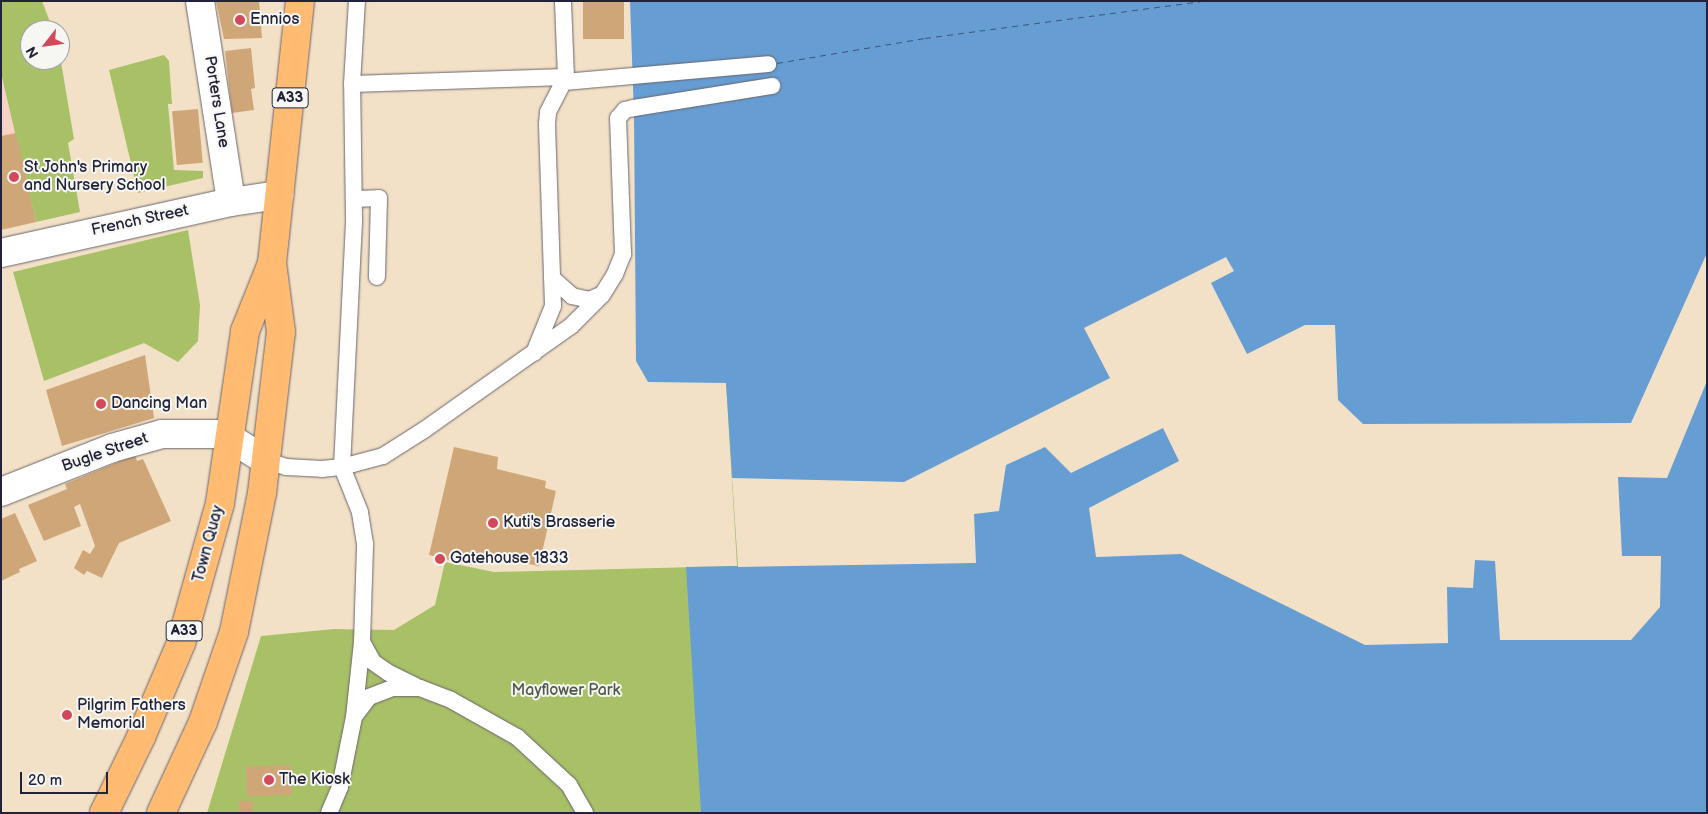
<!DOCTYPE html>
<html>
<head>
<meta charset="utf-8">
<style>
  body { margin:0 }
  #map { position:relative; width:1708px; height:814px; overflow:hidden; background:#f3e1c7; font-family:"Balsamiq Sans",sans-serif }
  div>[style] { position:absolute }
  .built>* { inset:0; background:#f6d2c4 }
  .green>* { inset:0; background:#a8c167 }
  .water>* { inset:0; background:#669ed4 }
  .pier>* { inset:0; background:#f3e1c7 }
  .ferry>* { height:1px; margin-top:-0.5px; transform-origin:0; background:repeating-linear-gradient(90deg,#3d5478 0 6px,transparent 0 11px) }
  .building>* { inset:0; background:#cea678; transform-origin:0 0 }
  .roads { filter:drop-shadow(0 0 1px #6b656c) drop-shadow(0 0 1px #6b656c) }
  .service>* { height:16px; margin:-8px; padding:0 8px; transform-origin:8px; border-radius:8px; background:#fff }
  .minor>* { height:28px; margin:-14px; padding:0 14px; transform-origin:14px; border-radius:14px; background:#fff }
  .primary>* { height:28px; margin:-14px; padding:0 14px; transform-origin:14px; border-radius:14px; background:#ffbb71 }
  .dots>* { width:14px; height:14px; translate:-50% -50%; box-sizing:border-box; border:2px solid #f6f6f2; border-radius:50% }
  span { translate:-50% -50%; white-space:nowrap; text-align:center; line-height:1.15; -webkit-text-stroke:4px #f6f6f2; paint-order:stroke }
  .shield-label span { padding:1px 4px; background:#f6f6f2; border:1px solid; border-radius:4px; -webkit-text-stroke-width:0 }
  .shield-label { font-size:15px; color:#22223b; font-weight:700 }
  .poi-label { font-size:16px; color:#22223b }
  .left { translate:0 -50%; text-align:left }
  .street-label { font-size:16px; color:#22223b }
  .park-label { font-size:16px; color:#515a4a }
  .frame { position:absolute; inset:0; border:2px solid #22223b; pointer-events:none }
  .north { position:absolute; left:20px; top:20px; width:50px; height:50px; box-sizing:border-box; background:#f6f6f2; border:1px solid #a1a1a9; border-radius:50%; rotate:240deg; font-size:14px; font-weight:700; line-height:20px; text-align:center; color:#22223b }
  .north::after { content:''; display:block; margin:auto; width:18px; height:22px; background:#d1495b; clip-path:polygon(50% 0,100% 100%,50% 72%,0 100%) }
  .scale { position:absolute; left:20px; top:772px; width:88px; height:22px; box-sizing:border-box; border:2px solid #22223b; border-top:0; padding-left:6px; font-size:15px; line-height:18px; white-space:nowrap; color:#22223b; -webkit-text-stroke:4px #f6f6f2; paint-order:stroke }
</style>
</head>
<body>
<div id="map">
  <div class="built">
    <div style="clip-path:polygon(1px 73px,36px 222px,1px 230px)"></div>
  </div>
  <div class="green">
    <div style="clip-path:polygon(1px 1px,42px 1px,53px 30px,30px 30px,30px 60px,60px 60px,60px 56px,74px 139px,68px 143px,80px 212px,36px 222px,1px 73px)"></div>
    <div style="clip-path:polygon(164px 55px,169px 61px,172px 104px,168px 104px,174px 170px,203px 171px,203px 178px,138px 193px,109px 70px)"></div>
    <div style="clip-path:polygon(188px 230px,200px 305px,198px 341px,178px 362px,144px 343px,44px 381px,13px 272px)"></div>
    <div style="clip-path:polygon(726px 382px,1017px 813px,207px 813px,261px 636px,334px 629px,394px 630px,435px 605px,445px 562px,494px 572px,737px 566px)"></div>
  </div>
  <div class="water">
    <div style="clip-path:polygon(630px 1px,1707px 1px,1707px 813px,701px 813px,686px 567px,738px 566px,726px 383px,648px 382px,636px 361px,634px 116px)"></div>
  </div>
  <div class="pier">
    <div style="clip-path:polygon(1707px 253px,1707px 381px,1667px 478px,1618px 477px,1622px 556px,1661px 556px,1660px 607px,1631px 640px,1500px 640px,1495px 561px,1475px 560px,1473px 588px,1447px 587px,1448px 643px,1365px 645px,1181px 554px,1096px 557px,1089px 508px,1179px 461px,1163px 428px,1071px 473px,1045px 447px,1006px 465px,999px 511px,974px 514px,976px 563px,738px 567px,732px 478px,904px 482px,1110px 378px,1084px 328px,1226px 257px,1234px 271px,1211px 283px,1247px 354px,1305px 325px,1335px 325px,1338px 400px,1363px 424px,1631px 423px)"></div>
  </div>
  <div class="ferry">
    <div style="left:777px;top:63px;width:150px;rotate:-9.6deg"></div>
    <div style="left:925px;top:38px;width:278px;rotate:-7.6deg"></div>
  </div>
  <div class="building">
    <div style="clip-path:polygon(216px 1px,259px 1px,262px 38px,224px 39px)"></div>
    <div style="left:583px;top:1px;width:41px;height:38px"></div>
    <div style="clip-path:polygon(251px 48px,255px 88px,251px 89px,254px 110px,232px 113px,225px 51px)"></div>
    <div style="left:198px;top:109px;width:54px;height:26px;rotate:85deg"></div>
    <div style="clip-path:polygon(16px 133px,36px 222px,1px 230px,1px 136px)"></div>
    <div style="clip-path:polygon(145px 355px,154px 418px,62px 446px,46px 390px)"></div>
    <div style="clip-path:polygon(454px 447px,498px 457px,497px 469px,546px 481px,545px 488px,556px 491px,539px 566px,479px 554px,471px 565px,429px 555px)"></div>
    <div style="clip-path:polygon(135px 455px,137px 461px,143px 459px,171px 521px,119px 543px,102px 578px,87px 571px,84px 575px,74px 568px,83px 550px,90px 554px,95px 546px,80px 504px,74px 507px,81px 526px,44px 541px,28px 505px,67px 489px,65px 484px)"></div>
    <div style="clip-path:polygon(15px 513px,37px 561px,19px 569px,20px 572px,1px 581px,1px 519px)"></div>
    <div style="left:291px;top:765px;width:30px;height:45px;rotate:88deg"></div>
    <div style="left:239px;top:801px;width:14px;height:12px"></div>
  </div>
  <div class="roads">
    <div class="service">
      <div style="left:564px;top:82px;width:205px;rotate:-5deg"></div>
      <div style="left:352px;top:84px;width:214px;rotate:-1.9deg"></div>
      <div style="left:354px;top:199px;width:25px;rotate:-2deg"></div>
      <div style="left:379px;top:198px;width:79px;rotate:91.5deg"></div>
      <div style="left:552px;top:278px;width:27px;rotate:42deg"></div>
      <div style="left:572px;top:296px;width:17px;rotate:13deg"></div>
      <div style="left:589px;top:300px;width:13px;rotate:-23deg"></div>
      <div style="left:534px;top:353px;width:51px;rotate:-68deg"></div>
      <div style="left:553px;top:306px;width:182px;rotate:-91.9deg"></div>
      <div style="left:547px;top:124px;width:12px;rotate:-85deg"></div>
      <div style="left:548px;top:112px;width:39px;rotate:-63deg"></div>
      <div style="left:566px;top:77px;width:76px;rotate:-92.3deg"></div>
      <div style="left:265px;top:460px;width:22px;rotate:18deg"></div>
      <div style="left:286px;top:467px;width:36px;rotate:3deg"></div>
      <div style="left:322px;top:469px;width:20px;rotate:-6deg"></div>
      <div style="left:342px;top:467px;width:42px;rotate:-15deg"></div>
      <div style="left:383px;top:456px;width:49px;rotate:-32.4deg"></div>
      <div style="left:424px;top:430px;width:180px;rotate:-35.3deg"></div>
      <div style="left:571px;top:326px;width:44px;rotate:-45deg"></div>
      <div style="left:602px;top:295px;width:25px;rotate:-58deg"></div>
      <div style="left:615px;top:274px;width:22px;rotate:-68deg"></div>
      <div style="left:623px;top:254px;width:136px;rotate:-92.1deg"></div>
      <div style="left:618px;top:118px;width:11px;rotate:-49deg"></div>
      <div style="left:625px;top:110px;width:9px;rotate:-13deg"></div>
      <div style="left:634px;top:108px;width:140px;rotate:-9.1deg"></div>
      <div style="left:362px;top:642px;width:23px;rotate:61deg"></div>
      <div style="left:373px;top:662px;width:19px;rotate:35deg"></div>
      <div style="left:389px;top:673px;width:30px;rotate:26deg"></div>
      <div style="left:354px;top:717px;width:25px;rotate:-53deg"></div>
      <div style="left:369px;top:697px;width:25px;rotate:-21deg"></div>
      <div style="left:392px;top:688px;width:28px"></div>
      <div style="left:420px;top:688px;width:33px;rotate:21deg"></div>
      <div style="left:451px;top:700px;width:76px;rotate:29.3deg"></div>
      <div style="left:517px;top:737px;width:71px;rotate:42.7deg"></div>
      <div style="left:569px;top:785px;width:32px;rotate:60deg"></div>
      <div style="left:329px;top:813px;width:28px;rotate:-67deg"></div>
      <div style="left:340px;top:787px;width:71px;rotate:-78.7deg"></div>
      <div style="left:354px;top:717px;width:75px;rotate:-83.9deg"></div>
      <div style="left:362px;top:642px;width:98px;rotate:-88.2deg"></div>
      <div style="left:365px;top:544px;width:32px;rotate:-99deg"></div>
      <div style="left:360px;top:512px;width:48px;rotate:-111.8deg"></div>
      <div style="left:342px;top:467px;width:248px;rotate:-87.2deg"></div>
      <div style="left:354px;top:219px;width:135px;rotate:-90.8deg"></div>
      <div style="left:352px;top:84px;width:83px;rotate:-86.6deg"></div>
    </div>
    <div class="minor">
      <div style="left:200px;top:1px;width:203px;rotate:81.2deg"></div>
      <div style="left:1px;top:253px;width:236px;rotate:-12.5deg"></div>
      <div style="left:231px;top:202px;width:49px;rotate:-8.3deg"></div>
      <div style="left:1px;top:492px;width:119px;rotate:-21.6deg"></div>
      <div style="left:112px;top:448px;width:52px;rotate:-15.6deg"></div>
      <div style="left:162px;top:434px;width:53px"></div>
      <div style="left:215px;top:434px;width:16px;rotate:15deg"></div>
      <div style="left:230px;top:438px;width:41px;rotate:32.2deg"></div>
    </div>
    <div class="primary">
      <div style="left:104px;top:813px;width:85px;rotate:-64deg"></div>
      <div style="left:141px;top:737px;width:102px;rotate:-66.9deg"></div>
      <div style="left:181px;top:643px;width:145px;rotate:-74.4deg"></div>
      <div style="left:220px;top:503px;width:174px;rotate:-81.7deg"></div>
      <div style="left:245px;top:331px;width:70px;rotate:-68.2deg"></div>
      <div style="left:161px;top:813px;width:100px;rotate:-65.2deg"></div>
      <div style="left:203px;top:722px;width:95px;rotate:-71deg"></div>
      <div style="left:234px;top:632px;width:142px;rotate:-78.6deg"></div>
      <div style="left:262px;top:493px;width:162px;rotate:-83.3deg"></div>
      <div style="left:281px;top:332px;width:70px;rotate:-97.4deg"></div>
      <div style="left:272px;top:263px;width:263px;rotate:-83.9deg"></div>
    </div>
  </div>
  <div class="dots">
    <div style="left:240px;top:20px;background:#d1495b"></div>
    <div style="left:14px;top:177px;background:#d1495b"></div>
    <div style="left:101px;top:404px;background:#d1495b"></div>
    <div style="left:493px;top:523px;background:#d1495b"></div>
    <div style="left:440px;top:559px;background:#d1495b"></div>
    <div style="left:67px;top:715px;background:#d1495b"></div>
    <div style="left:269px;top:780px;background:#d1495b"></div>
  </div>
  <div class="shield-label">
    <span style="left:290px;top:98px">A33</span>
    <span style="left:184px;top:631px">A33</span>
  </div>
  <div class="poi-label">
    <span class="left" style="left:250px;top:20px">Ennios</span>
    <span class="left" style="left:24px;top:177px">St John's Primary<br>and Nursery School</span>
    <span class="left" style="left:111px;top:404px">Dancing Man</span>
    <span class="left" style="left:503px;top:523px">Kuti's Brasserie</span>
    <span class="left" style="left:450px;top:559px">Gatehouse 1833</span>
    <span class="left" style="left:77px;top:715px">Pilgrim Fathers<br>Memorial</span>
    <span class="left" style="left:279px;top:780px">The Kiosk</span>
  </div>
  <div class="street-label">
    <span style="left:216px;top:102px;rotate:81deg">Porters Lane</span>
    <span style="left:140px;top:221px;rotate:-12deg">French Street</span>
    <span style="left:105px;top:453px;rotate:-19deg">Bugle Street</span>
    <span style="left:209px;top:544px;rotate:-75deg">Town Quay</span>
  </div>
  <div class="park-label">
    <span style="left:566px;top:691px">Mayflower Park</span>
  </div>
  <div class="frame"></div>
  <div class="north">N</div>
  <div class="scale">20 m</div>
</div>
</body>
</html>
